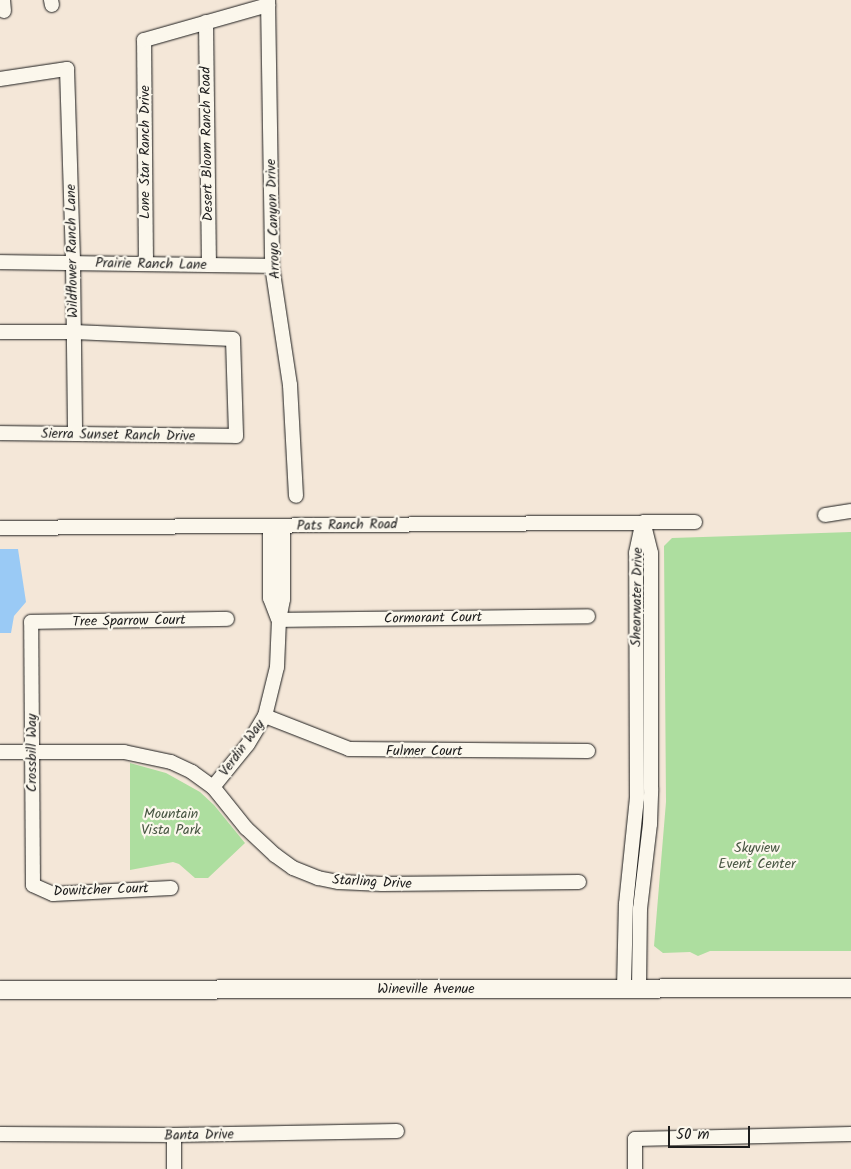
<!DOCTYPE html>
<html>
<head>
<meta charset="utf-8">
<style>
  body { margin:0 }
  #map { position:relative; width:851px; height:1169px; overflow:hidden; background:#f4e7d8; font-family:Kalam,sans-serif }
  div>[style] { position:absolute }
  .green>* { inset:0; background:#adde9f }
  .water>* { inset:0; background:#9acaf5 }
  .roads { filter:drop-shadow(0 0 1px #1c1c1c) drop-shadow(0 0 1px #1c1c1c) }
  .minor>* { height:14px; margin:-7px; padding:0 7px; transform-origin:7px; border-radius:7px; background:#fbf7ec }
  .major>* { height:18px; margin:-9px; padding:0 9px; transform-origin:9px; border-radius:9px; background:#fbf7ec }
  span { translate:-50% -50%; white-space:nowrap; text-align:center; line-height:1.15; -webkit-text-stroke:4.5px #fbf7ec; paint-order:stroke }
  .street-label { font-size:14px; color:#1c1c1c }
  .park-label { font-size:14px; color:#485643 }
  .scale { position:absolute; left:668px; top:1126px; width:82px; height:22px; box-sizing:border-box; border:2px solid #1c1c1c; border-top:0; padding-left:6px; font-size:15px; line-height:18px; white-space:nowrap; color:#1c1c1c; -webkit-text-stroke:4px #fbf7ec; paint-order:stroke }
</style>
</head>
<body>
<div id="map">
  <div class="green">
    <div style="clip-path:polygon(851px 532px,851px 951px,710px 951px,698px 956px,690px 952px,663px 953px,654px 946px,666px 802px,664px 546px,672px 538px)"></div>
    <div style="clip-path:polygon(130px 763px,166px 773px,200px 792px,214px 805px,245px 843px,208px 878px,195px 878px,179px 864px,173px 862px,130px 870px)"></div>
  </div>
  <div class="water">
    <div style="clip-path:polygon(0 549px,18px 549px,26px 602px,14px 616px,11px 633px,0 633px)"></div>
  </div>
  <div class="roads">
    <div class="minor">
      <div style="left:3px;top:0;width:11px;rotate:85deg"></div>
      <div style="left:51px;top:0;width:5px;rotate:79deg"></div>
      <div style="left:268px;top:0;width:266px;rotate:89.1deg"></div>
      <div style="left:272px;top:266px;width:120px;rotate:81.4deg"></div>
      <div style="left:290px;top:385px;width:111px;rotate:86.9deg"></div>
      <div style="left:206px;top:22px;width:243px;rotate:89.3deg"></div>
      <div style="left:0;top:79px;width:68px;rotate:-8.5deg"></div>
      <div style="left:67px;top:69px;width:194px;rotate:88.2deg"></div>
      <div style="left:73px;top:263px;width:171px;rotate:89.3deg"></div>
      <div style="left:0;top:262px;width:272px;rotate:0.8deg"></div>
      <div style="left:146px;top:264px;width:224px;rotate:-90.5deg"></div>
      <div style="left:144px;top:40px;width:129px;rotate:-15.8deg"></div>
      <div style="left:0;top:332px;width:74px"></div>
      <div style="left:74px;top:332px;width:159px;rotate:2.5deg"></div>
      <div style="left:233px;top:339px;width:97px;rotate:88.2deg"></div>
      <div style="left:236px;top:436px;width:236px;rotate:-179.3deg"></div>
      <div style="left:825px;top:515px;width:26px;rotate:-9deg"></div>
      <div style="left:270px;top:526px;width:72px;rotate:90deg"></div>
      <div style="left:270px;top:598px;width:22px;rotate:69deg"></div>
      <div style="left:0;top:528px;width:695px;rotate:-0.49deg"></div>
      <div style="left:279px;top:620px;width:309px;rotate:-0.7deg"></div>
      <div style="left:265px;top:716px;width:90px;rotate:21.4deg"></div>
      <div style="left:349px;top:749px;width:239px;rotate:0.5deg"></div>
      <div style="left:0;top:752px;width:124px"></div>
      <div style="left:124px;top:752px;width:48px;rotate:12deg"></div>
      <div style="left:171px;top:762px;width:23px;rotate:25deg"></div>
      <div style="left:192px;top:772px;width:26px;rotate:36deg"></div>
      <div style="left:213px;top:787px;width:53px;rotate:51.2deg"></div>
      <div style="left:246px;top:828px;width:40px;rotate:43deg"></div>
      <div style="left:275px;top:855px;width:22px;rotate:36deg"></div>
      <div style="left:293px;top:868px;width:27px;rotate:22deg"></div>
      <div style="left:318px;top:878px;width:21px;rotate:11deg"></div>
      <div style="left:339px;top:882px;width:43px;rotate:2.7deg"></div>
      <div style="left:382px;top:884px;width:197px;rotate:-0.6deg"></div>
      <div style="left:213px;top:787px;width:55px;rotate:-50.9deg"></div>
      <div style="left:248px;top:744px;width:33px;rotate:-59deg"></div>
      <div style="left:265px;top:716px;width:50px;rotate:-76.2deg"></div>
      <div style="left:277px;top:667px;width:47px;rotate:-87.6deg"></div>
      <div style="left:279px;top:620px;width:21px;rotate:-79deg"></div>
      <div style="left:283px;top:599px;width:73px;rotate:-90deg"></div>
      <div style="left:171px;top:888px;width:118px;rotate:177.1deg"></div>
      <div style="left:53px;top:894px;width:22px;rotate:-156deg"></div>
      <div style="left:33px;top:885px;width:263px;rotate:-90.4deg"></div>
      <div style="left:31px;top:622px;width:196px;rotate:-0.9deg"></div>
      <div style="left:624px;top:989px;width:85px;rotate:-88.7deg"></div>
      <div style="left:626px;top:904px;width:107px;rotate:-84.1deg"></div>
      <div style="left:637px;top:798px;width:245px;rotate:-90.2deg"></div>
      <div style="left:636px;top:553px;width:29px;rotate:-78deg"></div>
      <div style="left:639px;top:989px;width:80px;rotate:-89.3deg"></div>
      <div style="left:640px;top:909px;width:86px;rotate:-83.3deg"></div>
      <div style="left:650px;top:824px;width:35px;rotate:-88deg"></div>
      <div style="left:651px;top:789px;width:236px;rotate:-90deg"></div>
      <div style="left:651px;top:553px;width:32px;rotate:-104deg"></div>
      <div style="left:0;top:1134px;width:174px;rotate:0.3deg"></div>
      <div style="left:174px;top:1135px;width:223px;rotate:-1deg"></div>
      <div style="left:174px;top:1135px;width:34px;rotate:90deg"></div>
      <div style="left:635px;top:1169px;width:30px;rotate:-90deg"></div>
      <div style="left:635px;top:1139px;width:216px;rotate:-1.3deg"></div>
    </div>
    <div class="major">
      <div style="left:0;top:990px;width:851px;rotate:-0.13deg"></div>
    </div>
  </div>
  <div class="street-label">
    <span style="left:207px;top:144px;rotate:-91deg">Desert Bloom Ranch Road</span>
    <span style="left:145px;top:152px;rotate:-90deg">Lone Star Ranch Drive</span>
    <span style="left:273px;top:219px;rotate:-92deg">Arroyo Canyon Drive</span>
    <span style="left:72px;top:251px;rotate:-91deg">Wildflower Ranch Lane</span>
    <span style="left:151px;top:264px;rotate:1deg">Prairie Ranch Lane</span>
    <span style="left:118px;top:435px;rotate:1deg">Sierra Sunset Ranch Drive</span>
    <span style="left:347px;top:525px;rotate:-1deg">Pats Ranch Road</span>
    <span style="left:637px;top:597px;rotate:-89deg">Shearwater Drive</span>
    <span style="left:433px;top:618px;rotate:-1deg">Cormorant Court</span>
    <span style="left:129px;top:621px;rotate:-1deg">Tree Sparrow Court</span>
    <span style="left:242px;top:748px;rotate:-54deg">Verdin Way</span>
    <span style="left:424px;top:751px">Fulmer Court</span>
    <span style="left:32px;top:753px;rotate:-90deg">Crossbill Way</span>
    <span style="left:372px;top:882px;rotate:3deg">Starling Drive</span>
    <span style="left:101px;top:890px;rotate:-2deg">Dowitcher Court</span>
    <span style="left:426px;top:989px">Wineville Avenue</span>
    <span style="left:199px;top:1135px;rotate:-1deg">Banta Drive</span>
  </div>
  <div class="park-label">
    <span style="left:171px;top:822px">Mountain<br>Vista Park</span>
    <span style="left:757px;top:856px">Skyview<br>Event Center</span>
  </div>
  <div class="scale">50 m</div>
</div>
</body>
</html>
